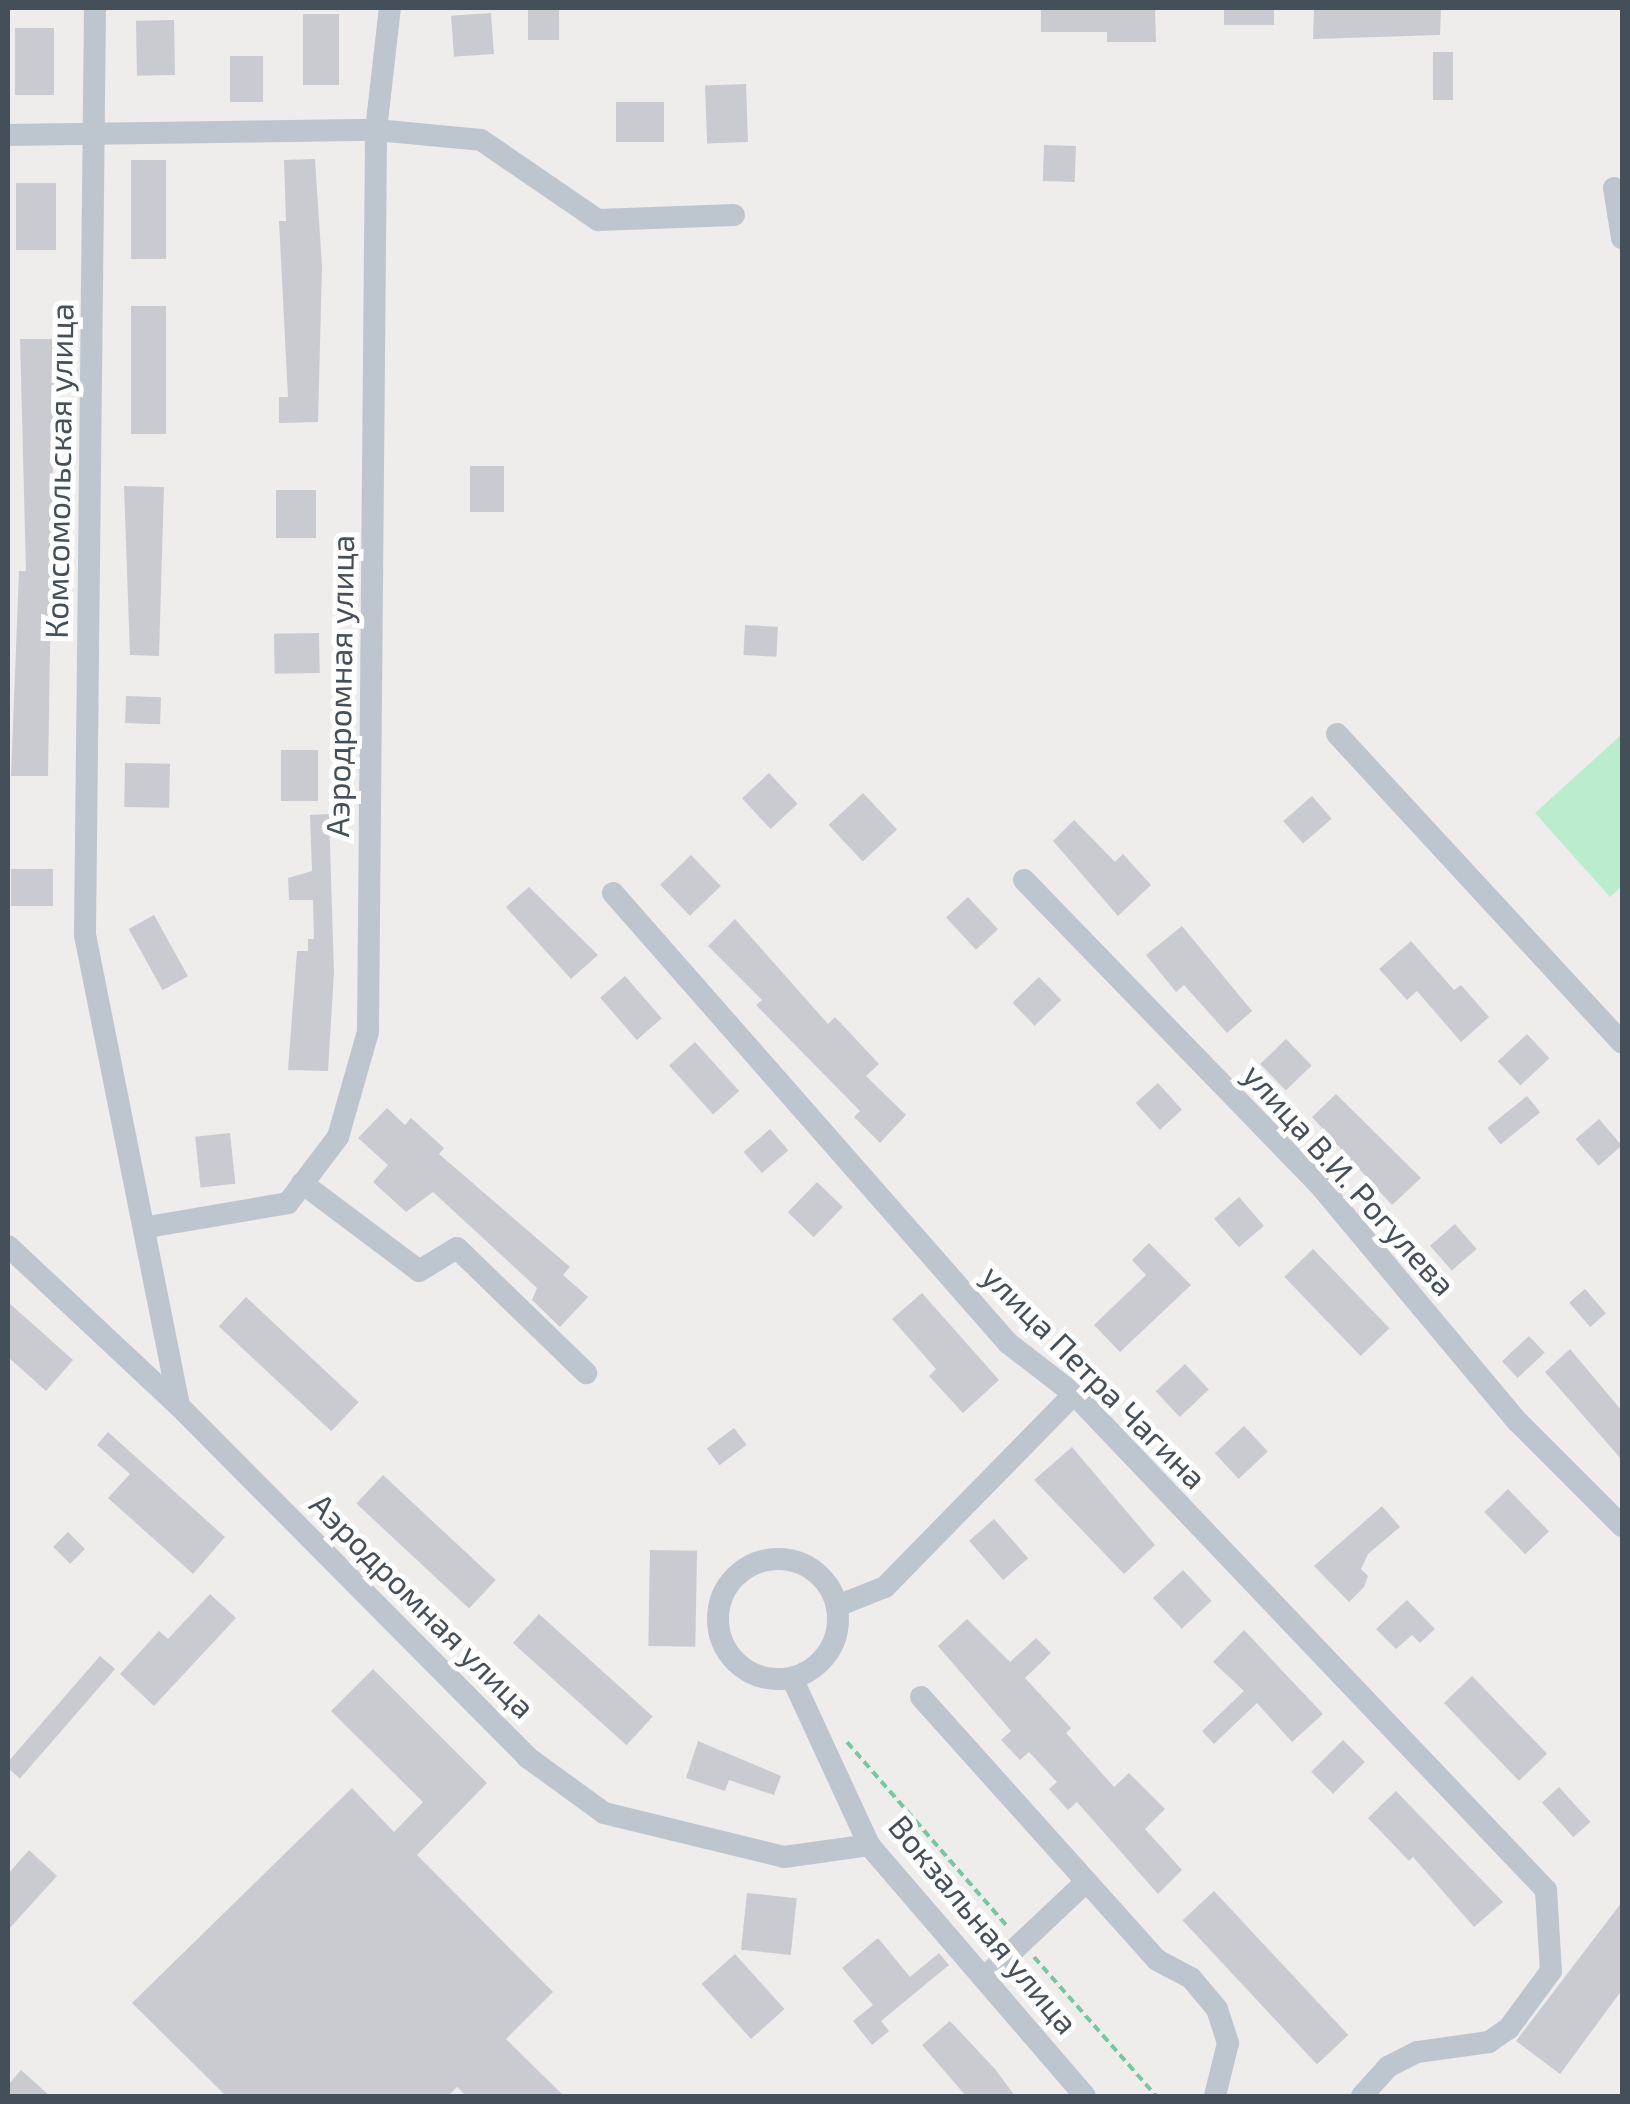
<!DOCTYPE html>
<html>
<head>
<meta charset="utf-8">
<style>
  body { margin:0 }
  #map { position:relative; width:1630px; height:2104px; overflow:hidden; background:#efecec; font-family:"Exo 2",sans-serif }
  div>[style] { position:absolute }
  .green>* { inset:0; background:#baedce }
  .building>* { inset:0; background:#c9cbd1; transform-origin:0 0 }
  .path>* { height:4px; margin-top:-2px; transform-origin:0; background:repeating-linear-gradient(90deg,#73c9a0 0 8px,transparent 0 13px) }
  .minor>* { height:22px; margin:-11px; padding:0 11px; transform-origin:11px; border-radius:11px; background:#bdc6ce }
  .minor>.ring { margin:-11px; padding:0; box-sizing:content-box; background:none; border:22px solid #bdc6ce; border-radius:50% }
  span { translate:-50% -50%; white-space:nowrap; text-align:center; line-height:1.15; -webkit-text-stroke:10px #fff; paint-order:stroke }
  .street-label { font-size:32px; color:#454f59 }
  .frame { position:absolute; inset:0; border:10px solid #454f59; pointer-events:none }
</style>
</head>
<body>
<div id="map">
  <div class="green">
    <div style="clip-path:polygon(1622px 734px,1622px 886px,1610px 897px,1535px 813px)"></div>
  </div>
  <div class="building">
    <div style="left:528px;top:8px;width:31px;height:32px"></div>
    <div style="clip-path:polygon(1041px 8px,1155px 8px,1156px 42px,1107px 42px,1107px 32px,1041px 32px)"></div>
    <div style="left:1224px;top:8px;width:50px;height:17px"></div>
    <div style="clip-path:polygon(1314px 8px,1441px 8px,1440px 35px,1313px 39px)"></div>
    <div style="left:491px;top:13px;width:41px;height:40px;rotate:86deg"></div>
    <div style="left:303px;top:14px;width:36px;height:71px"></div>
    <div style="left:174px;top:20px;width:55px;height:38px;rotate:89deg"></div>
    <div style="left:15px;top:28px;width:39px;height:67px"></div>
    <div style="left:1433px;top:52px;width:20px;height:48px"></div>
    <div style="left:230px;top:56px;width:33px;height:46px"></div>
    <div style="left:746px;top:84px;width:58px;height:41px;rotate:88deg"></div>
    <div style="left:616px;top:102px;width:48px;height:40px"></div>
    <div style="left:1044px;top:145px;width:32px;height:36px;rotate:2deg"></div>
    <div style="clip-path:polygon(315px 159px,322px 266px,318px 422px,279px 423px,279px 397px,288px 397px,279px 221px,286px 221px,284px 160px)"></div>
    <div style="left:131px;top:160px;width:35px;height:99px"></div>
    <div style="left:16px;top:183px;width:40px;height:67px"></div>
    <div style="left:131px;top:306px;width:35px;height:128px"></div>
    <div style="clip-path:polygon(20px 339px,55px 339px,48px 776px,11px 776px,19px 571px,26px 571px)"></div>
    <div style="left:470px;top:466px;width:34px;height:46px"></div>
    <div style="clip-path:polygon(124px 486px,164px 487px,159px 656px,130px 655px)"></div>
    <div style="left:276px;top:490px;width:40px;height:48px"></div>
    <div style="left:745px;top:625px;width:33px;height:30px;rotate:3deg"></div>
    <div style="left:319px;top:633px;width:40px;height:45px;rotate:89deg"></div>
    <div style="left:126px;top:696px;width:35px;height:27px;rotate:2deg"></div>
    <div style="left:281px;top:750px;width:37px;height:51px"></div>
    <div style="left:125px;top:763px;width:45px;height:44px;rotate:1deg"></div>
    <div style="left:769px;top:773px;width:42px;height:37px;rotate:47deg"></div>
    <div style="left:863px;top:793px;width:50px;height:47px;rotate:47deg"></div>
    <div style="left:1312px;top:796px;width:30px;height:38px;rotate:49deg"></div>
    <div style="clip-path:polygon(329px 814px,334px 972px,328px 1071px,288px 1070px,297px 951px,308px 951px,308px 939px,314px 939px,313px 900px,289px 900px,288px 878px,312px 871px,310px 815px)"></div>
    <div style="clip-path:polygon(1074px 820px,1115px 862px,1123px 854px,1151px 885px,1118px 916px,1053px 841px)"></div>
    <div style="left:691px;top:855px;width:43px;height:43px;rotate:46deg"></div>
    <div style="left:11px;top:869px;width:42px;height:37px"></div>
    <div style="clip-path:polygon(529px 887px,598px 955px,571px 979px,506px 907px)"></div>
    <div style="left:968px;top:897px;width:44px;height:30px;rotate:47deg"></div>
    <div style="left:154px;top:915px;width:70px;height:29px;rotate:61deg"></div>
    <div style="clip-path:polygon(735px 919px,828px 1024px,835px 1017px,879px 1064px,866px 1076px,906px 1115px,880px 1143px,854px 1117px,860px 1111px,756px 1005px,762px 1000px,708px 946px)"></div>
    <div style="clip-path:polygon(1182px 926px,1252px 1011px,1227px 1033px,1184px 985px,1176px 992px,1146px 955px)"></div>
    <div style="clip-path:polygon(1411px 941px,1454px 990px,1461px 985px,1489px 1017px,1461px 1042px,1417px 991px,1407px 1000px,1379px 969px)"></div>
    <div style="left:625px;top:976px;width:56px;height:33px;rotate:49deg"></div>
    <div style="left:1039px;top:977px;width:32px;height:37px;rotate:46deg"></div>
    <div style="left:1527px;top:1034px;width:33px;height:40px;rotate:47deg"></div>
    <div style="left:1286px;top:1039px;width:37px;height:36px;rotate:46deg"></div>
    <div style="left:695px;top:1042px;width:66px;height:35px;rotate:48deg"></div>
    <div style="left:1158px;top:1083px;width:36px;height:30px;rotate:48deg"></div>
    <div style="clip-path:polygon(1336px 1094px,1421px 1178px,1392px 1205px,1312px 1117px)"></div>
    <div style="left:1527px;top:1096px;width:21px;height:51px;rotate:51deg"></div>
    <div style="clip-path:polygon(387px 1108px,405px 1125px,411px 1118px,444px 1148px,439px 1154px,570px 1267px,563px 1275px,588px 1297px,560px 1327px,532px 1300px,537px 1288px,433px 1192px,406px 1212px,373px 1182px,388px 1165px,358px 1138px)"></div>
    <div style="left:1599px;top:1119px;width:35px;height:31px;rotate:49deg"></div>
    <div style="left:770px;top:1129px;width:28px;height:35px;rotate:49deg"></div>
    <div style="left:230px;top:1133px;width:51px;height:35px;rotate:84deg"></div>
    <div style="left:817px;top:1182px;width:36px;height:42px;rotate:44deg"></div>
    <div style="left:1239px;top:1197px;width:38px;height:33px;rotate:49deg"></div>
    <div style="left:1455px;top:1224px;width:33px;height:33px;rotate:49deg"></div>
    <div style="clip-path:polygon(1149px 1243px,1191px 1285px,1120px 1352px,1094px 1325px,1146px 1275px,1132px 1260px)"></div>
    <div style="left:1313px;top:1249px;width:110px;height:40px;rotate:46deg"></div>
    <div style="left:1585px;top:1289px;width:32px;height:21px;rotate:49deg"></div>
    <div style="clip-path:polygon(922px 1293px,999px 1380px,963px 1413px,929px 1376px,936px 1369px,892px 1319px)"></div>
    <div style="left:246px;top:1297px;width:154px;height:40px;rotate:43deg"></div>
    <div style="clip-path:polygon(8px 1302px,73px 1360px,46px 1391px,8px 1357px)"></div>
    <div style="left:1529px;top:1336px;width:23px;height:37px;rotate:47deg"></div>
    <div style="clip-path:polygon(1570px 1349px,1622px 1411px,1622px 1460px,1545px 1372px)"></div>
    <div style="left:1185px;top:1364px;width:35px;height:40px;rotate:47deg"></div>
    <div style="left:1244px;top:1426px;width:35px;height:40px;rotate:47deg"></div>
    <div style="left:734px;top:1428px;width:21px;height:34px;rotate:53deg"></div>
    <div style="clip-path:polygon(108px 1432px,225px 1537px,193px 1574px,108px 1498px,130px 1474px,97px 1445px)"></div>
    <div style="clip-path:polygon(1072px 1447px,1155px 1545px,1124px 1574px,1034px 1480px)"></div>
    <div style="left:383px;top:1475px;width:154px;height:39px;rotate:43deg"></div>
    <div style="left:1508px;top:1489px;width:59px;height:33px;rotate:46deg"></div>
    <div style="clip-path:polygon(1382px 1506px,1400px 1527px,1368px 1554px,1361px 1569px,1368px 1576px,1364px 1587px,1349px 1602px,1314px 1566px)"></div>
    <div style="left:994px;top:1519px;width:52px;height:33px;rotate:49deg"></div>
    <div style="left:68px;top:1532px;width:24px;height:21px;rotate:45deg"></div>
    <div style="left:650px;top:1550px;width:47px;height:96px;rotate:1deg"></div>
    <div style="left:1183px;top:1570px;width:42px;height:41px;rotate:47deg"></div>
    <div style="clip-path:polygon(210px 1594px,236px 1618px,154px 1706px,120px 1674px,159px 1631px,168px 1639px)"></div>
    <div style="clip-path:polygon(1407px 1600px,1435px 1629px,1420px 1643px,1412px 1635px,1396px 1649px,1376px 1629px)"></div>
    <div style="left:539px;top:1614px;width:153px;height:39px;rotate:42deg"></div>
    <div style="clip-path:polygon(967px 1619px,1010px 1662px,1036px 1638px,1051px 1653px,1025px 1678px,1071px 1728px,1066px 1733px,1114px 1787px,1129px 1773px,1165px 1809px,1145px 1829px,1182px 1870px,1158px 1894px,1077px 1802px,1068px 1810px,1049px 1789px,1057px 1782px,1029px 1752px,1020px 1760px,1001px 1740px,1011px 1731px,938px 1646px)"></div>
    <div style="clip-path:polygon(1244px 1630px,1323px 1714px,1292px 1742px,1257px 1703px,1214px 1744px,1202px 1731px,1244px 1691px,1213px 1662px)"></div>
    <div style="left:100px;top:1656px;width:20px;height:145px;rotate:41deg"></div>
    <div style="clip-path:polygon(373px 1669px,487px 1783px,417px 1855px,553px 1992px,506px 2039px,564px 2096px,466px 2096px,457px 2087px,448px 2096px,226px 2096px,132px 2003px,352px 1788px,394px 1832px,423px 1802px,331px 1711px)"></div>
    <div style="left:1472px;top:1676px;width:108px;height:39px;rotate:46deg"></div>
    <div style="left:1343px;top:1740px;width:31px;height:45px;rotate:45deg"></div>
    <div style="clip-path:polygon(698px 1741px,781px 1776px,774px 1795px,729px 1780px,725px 1791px,686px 1778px)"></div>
    <div style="left:1559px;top:1787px;width:47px;height:23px;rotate:48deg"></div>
    <div style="clip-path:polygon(1396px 1791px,1503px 1902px,1474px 1927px,1413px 1857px,1409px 1861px,1368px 1818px)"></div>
    <div style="clip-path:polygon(29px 1850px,57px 1876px,8px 1930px,8px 1874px)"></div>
    <div style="left:1214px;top:1891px;width:197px;height:43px;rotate:47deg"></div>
    <div style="left:747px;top:1893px;width:50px;height:57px;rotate:6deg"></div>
    <div style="clip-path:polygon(1622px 1902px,1622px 1990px,1560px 2074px,1516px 2041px)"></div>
    <div style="clip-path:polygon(878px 1938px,910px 1977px,939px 1953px,949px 1965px,881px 2021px,889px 2031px,872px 2045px,853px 2021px,873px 2005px,842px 1968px)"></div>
    <div style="left:735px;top:1954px;width:74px;height:45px;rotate:48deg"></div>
    <div style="clip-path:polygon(950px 2021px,995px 2069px,1015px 2096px,966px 2096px,922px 2045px)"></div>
    <div style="clip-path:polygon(21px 2070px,50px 2096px,8px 2096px,8px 2085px)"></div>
  </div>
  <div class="path">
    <div style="left:847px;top:1742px;width:245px;rotate:49deg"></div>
    <div style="left:1034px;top:1957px;width:185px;rotate:48.7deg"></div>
  </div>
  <div class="minor">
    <div style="left:95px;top:8px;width:927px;rotate:90.62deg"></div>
    <div style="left:85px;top:935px;width:480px;rotate:78.7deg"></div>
    <div style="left:8px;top:135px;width:368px;rotate:-0.8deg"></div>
    <div style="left:376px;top:130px;width:105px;rotate:5.4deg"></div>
    <div style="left:481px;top:140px;width:142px;rotate:34.4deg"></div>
    <div style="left:598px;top:220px;width:136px;rotate:-2.1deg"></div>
    <div style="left:1614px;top:188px;width:51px;rotate:80.9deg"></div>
    <div style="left:1337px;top:734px;width:420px;rotate:47.3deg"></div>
    <div style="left:1024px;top:880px;width:421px;rotate:45.9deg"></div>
    <div style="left:1317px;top:1182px;width:313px;rotate:50.1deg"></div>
    <div style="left:1518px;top:1422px;width:147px;rotate:45deg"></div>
    <div style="left:613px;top:893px;width:599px;rotate:48.72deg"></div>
    <div style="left:1008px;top:1343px;width:83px;rotate:37.7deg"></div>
    <div style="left:1074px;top:1394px;width:685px;rotate:46.42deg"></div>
    <div style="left:1546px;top:1890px;width:81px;rotate:86.5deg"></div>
    <div style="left:1551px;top:1971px;width:71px;rotate:126.4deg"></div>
    <div style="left:1509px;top:2028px;width:24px;rotate:145deg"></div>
    <div style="left:1489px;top:2042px;width:73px;rotate:172.1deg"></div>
    <div style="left:1417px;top:2052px;width:33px;rotate:153deg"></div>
    <div style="left:1388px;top:2067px;width:39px;rotate:132deg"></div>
    <div style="left:302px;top:1183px;width:146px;rotate:36.9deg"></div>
    <div style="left:419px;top:1271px;width:44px;rotate:-31.2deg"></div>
    <div style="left:457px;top:1248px;width:180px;rotate:44.1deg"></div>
    <div style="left:148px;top:1227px;width:142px;rotate:-9.7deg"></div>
    <div style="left:288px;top:1203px;width:83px;rotate:-52.9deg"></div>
    <div style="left:338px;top:1137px;width:109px;rotate:-74.1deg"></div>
    <div style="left:368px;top:1032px;width:902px;rotate:-89.49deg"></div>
    <div style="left:376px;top:130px;width:123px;rotate:-83.5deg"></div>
    <div style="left:8px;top:1246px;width:234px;rotate:43.1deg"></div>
    <div style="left:179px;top:1406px;width:494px;rotate:45.2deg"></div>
    <div style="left:527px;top:1757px;width:95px;rotate:36deg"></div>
    <div style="left:604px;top:1813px;width:185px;rotate:13.7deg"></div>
    <div style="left:784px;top:1857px;width:86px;rotate:-8deg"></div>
    <div class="ring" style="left:718px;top:1559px;width:98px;height:98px"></div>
    <div style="left:837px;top:1606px;width:52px;rotate:-21.6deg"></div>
    <div style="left:885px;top:1587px;width:270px;rotate:-45.6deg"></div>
    <div style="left:792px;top:1678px;width:184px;rotate:65.2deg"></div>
    <div style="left:869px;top:1845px;width:331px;rotate:49.3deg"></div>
    <div style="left:921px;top:1697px;width:353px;rotate:48.1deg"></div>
    <div style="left:1157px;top:1960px;width:38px;rotate:28deg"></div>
    <div style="left:1191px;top:1978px;width:40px;rotate:50deg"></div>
    <div style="left:1217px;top:2009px;width:36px;rotate:72deg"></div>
    <div style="left:1228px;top:2043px;width:55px;rotate:103.8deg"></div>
    <div style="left:984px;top:1978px;width:140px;rotate:-43.3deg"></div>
  </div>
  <div class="street-label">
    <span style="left:58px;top:471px;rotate:-89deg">Комсомольская улица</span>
    <span style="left:339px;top:686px;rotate:-89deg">Аэродромная улица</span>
    <span style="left:1350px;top:1179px;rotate:48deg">улица В.И. Рогулева</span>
    <span style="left:1095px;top:1376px;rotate:45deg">улица Петра Чагина</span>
    <span style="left:423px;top:1605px;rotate:45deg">Аэродромная улица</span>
    <span style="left:984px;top:1924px;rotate:50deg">Вокзальная улица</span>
  </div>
  <div class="frame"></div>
</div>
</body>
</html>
